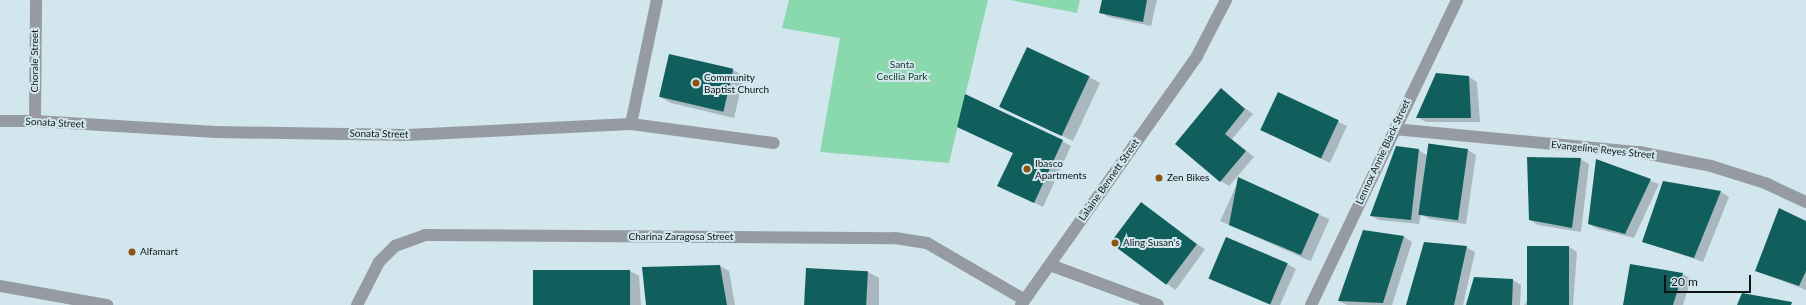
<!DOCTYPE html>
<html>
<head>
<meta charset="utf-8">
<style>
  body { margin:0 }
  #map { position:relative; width:1806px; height:305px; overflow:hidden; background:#d2e6ee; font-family:Lato,sans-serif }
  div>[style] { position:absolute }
  .green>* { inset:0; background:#8ad9ae }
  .shadow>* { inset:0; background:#0003; transform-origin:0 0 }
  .building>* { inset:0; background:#115f5d; transform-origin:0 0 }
  .minor>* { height:12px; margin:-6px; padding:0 6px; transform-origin:6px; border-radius:6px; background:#969ba1 }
  .dots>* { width:11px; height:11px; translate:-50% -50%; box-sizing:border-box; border:2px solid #d2e6ee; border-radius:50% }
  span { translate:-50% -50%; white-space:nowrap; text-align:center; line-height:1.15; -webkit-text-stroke:4px #d2e6ee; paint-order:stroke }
  .street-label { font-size:10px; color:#0e1517 }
  .park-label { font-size:10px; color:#103a26 }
  .poi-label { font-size:10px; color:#0e1517 }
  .left { translate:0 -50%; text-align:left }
  .scale { position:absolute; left:1664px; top:275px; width:87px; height:18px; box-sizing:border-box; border:2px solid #0e1517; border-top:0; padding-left:5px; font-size:12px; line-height:14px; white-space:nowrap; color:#0e1517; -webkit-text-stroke:3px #d2e6ee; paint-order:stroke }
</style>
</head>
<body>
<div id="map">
  <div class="green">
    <div style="clip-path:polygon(789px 0,988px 0,949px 163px,820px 152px,840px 38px,782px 28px)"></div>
    <div style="clip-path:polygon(1010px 0,1080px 0,1077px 13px)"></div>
  </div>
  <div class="shadow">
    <div style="clip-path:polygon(1103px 0,1157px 0,1151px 26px,1109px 17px,1100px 12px)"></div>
    <div style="clip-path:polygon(733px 70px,744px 76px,734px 118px,671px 103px,660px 97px)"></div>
    <div style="clip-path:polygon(1089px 77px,1100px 83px,1073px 141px,1011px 112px)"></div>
    <div style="clip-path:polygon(1469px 77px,1477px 82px,1480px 122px,1426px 122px,1417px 117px)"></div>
    <div style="clip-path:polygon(1221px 90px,1253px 114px,1232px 139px,1254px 157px,1229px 186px,1221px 181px)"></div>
    <div style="clip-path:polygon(1279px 93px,1347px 126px,1330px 163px,1270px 134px)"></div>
    <div style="clip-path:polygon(958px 127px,1062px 141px,1071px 146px,1043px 207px,1007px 190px,1014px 153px)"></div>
    <div style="clip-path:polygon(1419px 150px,1428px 156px,1468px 150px,1476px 155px,1466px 224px,1429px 219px,1421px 214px,1419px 224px,1379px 220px,1371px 216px)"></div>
    <div style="clip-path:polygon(1580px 159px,1589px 164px,1581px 232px,1538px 225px,1530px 220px)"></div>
    <div style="clip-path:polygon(1597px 161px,1659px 184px,1634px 238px,1598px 229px,1589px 224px)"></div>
    <div style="left:1239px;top:179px;width:99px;height:46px;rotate:24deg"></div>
    <div style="clip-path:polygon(1721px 192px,1729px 197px,1703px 262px,1643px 241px)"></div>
    <div style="left:1141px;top:203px;width:79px;height:50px;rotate:36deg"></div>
    <div style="clip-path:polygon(1806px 222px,1806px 290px,1756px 271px)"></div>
    <div style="clip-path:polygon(1364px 232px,1404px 237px,1412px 242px,1392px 305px,1347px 305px,1339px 301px)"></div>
    <div style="clip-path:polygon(1466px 247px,1475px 252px,1463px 305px,1407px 305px)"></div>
    <div style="clip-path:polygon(1569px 247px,1577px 252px,1573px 305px,1524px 305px)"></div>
    <div style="clip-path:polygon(1287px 264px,1296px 269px,1280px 305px,1271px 305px,1209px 278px)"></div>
    <div style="clip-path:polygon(1631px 265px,1683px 274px,1691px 279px,1683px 305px,1624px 305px)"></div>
    <div style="clip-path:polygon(720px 266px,729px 271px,735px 305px,647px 305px)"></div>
    <div style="clip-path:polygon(807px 269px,868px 272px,879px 278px,879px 305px,807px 305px)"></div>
    <div style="clip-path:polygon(534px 271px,630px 271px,639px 276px,641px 305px,533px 305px)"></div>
    <div style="clip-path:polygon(1474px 278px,1513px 280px,1521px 285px,1520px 305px,1467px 305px)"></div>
  </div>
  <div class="building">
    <div style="clip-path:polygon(1102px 0,1147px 0,1143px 22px,1099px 13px)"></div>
    <div style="left:1027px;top:47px;width:69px;height:66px;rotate:25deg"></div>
    <div style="left:669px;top:54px;width:66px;height:44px;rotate:13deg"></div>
    <div style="clip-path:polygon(1436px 73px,1469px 76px,1471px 118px,1416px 118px)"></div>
    <div style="clip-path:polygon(1221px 88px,1245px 109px,1225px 134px,1246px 151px,1220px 182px,1175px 144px)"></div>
    <div style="left:1278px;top:92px;width:67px;height:42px;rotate:25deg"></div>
    <div style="clip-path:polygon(965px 94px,1063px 140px,1034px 203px,997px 186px,1013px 153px,957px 127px)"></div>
    <div style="clip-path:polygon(1396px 146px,1419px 149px,1411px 220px,1370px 216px)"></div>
    <div style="left:1468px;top:149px;width:72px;height:40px;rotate:98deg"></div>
    <div style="clip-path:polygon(1527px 157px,1581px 158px,1572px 228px,1529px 220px)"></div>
    <div style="clip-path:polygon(1596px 159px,1651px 179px,1625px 234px,1588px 224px)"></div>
    <div style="clip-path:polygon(1238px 177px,1319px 214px,1301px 255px,1229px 225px)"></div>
    <div style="clip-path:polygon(1663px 181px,1721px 191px,1694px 258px,1642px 242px)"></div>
    <div style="left:1141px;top:202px;width:70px;height:51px;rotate:37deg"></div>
    <div style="clip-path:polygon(1779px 208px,1806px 221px,1806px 271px,1799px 286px,1755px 271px)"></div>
    <div style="clip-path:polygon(1363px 230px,1404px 236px,1383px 303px,1338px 301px)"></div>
    <div style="left:1226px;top:237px;width:67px;height:45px;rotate:23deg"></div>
    <div style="clip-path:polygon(1424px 242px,1467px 246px,1454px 305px,1406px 305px)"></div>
    <div style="left:1527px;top:246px;width:42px;height:59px"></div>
    <div style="clip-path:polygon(1630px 264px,1683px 273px,1673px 305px,1623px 305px)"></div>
    <div style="clip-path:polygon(720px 265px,727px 305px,646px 305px,642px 267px)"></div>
    <div style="left:806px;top:268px;width:62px;height:37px;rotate:3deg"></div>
    <div style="left:533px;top:270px;width:97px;height:35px"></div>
    <div style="clip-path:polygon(1474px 277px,1513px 279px,1512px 305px,1466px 305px)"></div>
    <div style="clip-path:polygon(1742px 293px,1792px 302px,1791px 305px,1737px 305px)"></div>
  </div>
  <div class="minor">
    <div style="left:0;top:121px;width:35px"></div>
    <div style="left:35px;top:121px;width:181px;rotate:3.5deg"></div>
    <div style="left:216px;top:132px;width:191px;rotate:0.9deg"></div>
    <div style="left:407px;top:135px;width:224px;rotate:-2.8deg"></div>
    <div style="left:631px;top:124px;width:127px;rotate:-78.2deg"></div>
    <div style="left:35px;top:121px;width:121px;rotate:-89.5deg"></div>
    <div style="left:631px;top:124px;width:144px;rotate:7.6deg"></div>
    <div style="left:1394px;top:129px;width:246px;rotate:5.4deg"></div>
    <div style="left:1639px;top:152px;width:73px;rotate:11deg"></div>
    <div style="left:1711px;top:166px;width:57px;rotate:17.5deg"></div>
    <div style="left:1765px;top:183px;width:45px;rotate:24.9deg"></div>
    <div style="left:1050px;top:265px;width:115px;rotate:20.3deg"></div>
    <div style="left:0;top:286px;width:109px;rotate:10.1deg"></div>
    <div style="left:357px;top:305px;width:48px;rotate:-62.9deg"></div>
    <div style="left:379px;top:262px;width:23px;rotate:-45deg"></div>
    <div style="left:395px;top:246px;width:32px;rotate:-20deg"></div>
    <div style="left:425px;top:235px;width:470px;rotate:0.4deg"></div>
    <div style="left:895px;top:238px;width:32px;rotate:9deg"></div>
    <div style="left:927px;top:243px;width:113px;rotate:30.2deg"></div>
    <div style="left:1021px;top:305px;width:305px;rotate:-54.7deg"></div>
    <div style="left:1197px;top:56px;width:63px;rotate:-62.6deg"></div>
    <div style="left:1311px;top:305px;width:338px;rotate:-64.4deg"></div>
  </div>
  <div class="dots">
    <div style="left:696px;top:83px;background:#8e530f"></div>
    <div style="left:1027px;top:169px;background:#8e530f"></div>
    <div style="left:1159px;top:178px;background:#8e530f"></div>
    <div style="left:1115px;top:243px;background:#8e530f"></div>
    <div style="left:132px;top:252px;background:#8e530f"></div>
  </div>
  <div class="street-label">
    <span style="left:35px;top:61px;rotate:-90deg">Chorale Street</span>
    <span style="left:55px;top:123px;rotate:3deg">Sonata Street</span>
    <span style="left:379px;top:134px;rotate:1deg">Sonata Street</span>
    <span style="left:1603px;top:150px;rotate:6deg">Evangeline Reyes Street</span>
    <span style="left:1383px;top:152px;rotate:-65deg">Lennox Annie Black Street</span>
    <span style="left:1109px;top:180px;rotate:-55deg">Lalaine Bennett Street</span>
    <span style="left:681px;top:237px">Charina Zaragosa Street</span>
  </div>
  <div class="park-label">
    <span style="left:902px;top:70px">Santa<br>Cecilia Park</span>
  </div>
  <div class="poi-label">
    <span class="left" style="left:704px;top:83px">Community<br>Baptist Church</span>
    <span class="left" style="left:1035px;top:169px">Ibasco<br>Apartments</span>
    <span class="left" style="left:1167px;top:178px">Zen Bikes</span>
    <span class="left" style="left:1123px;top:243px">Aling Susan's</span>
    <span class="left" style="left:140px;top:252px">Alfamart</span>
  </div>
  <div class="scale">20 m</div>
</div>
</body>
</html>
